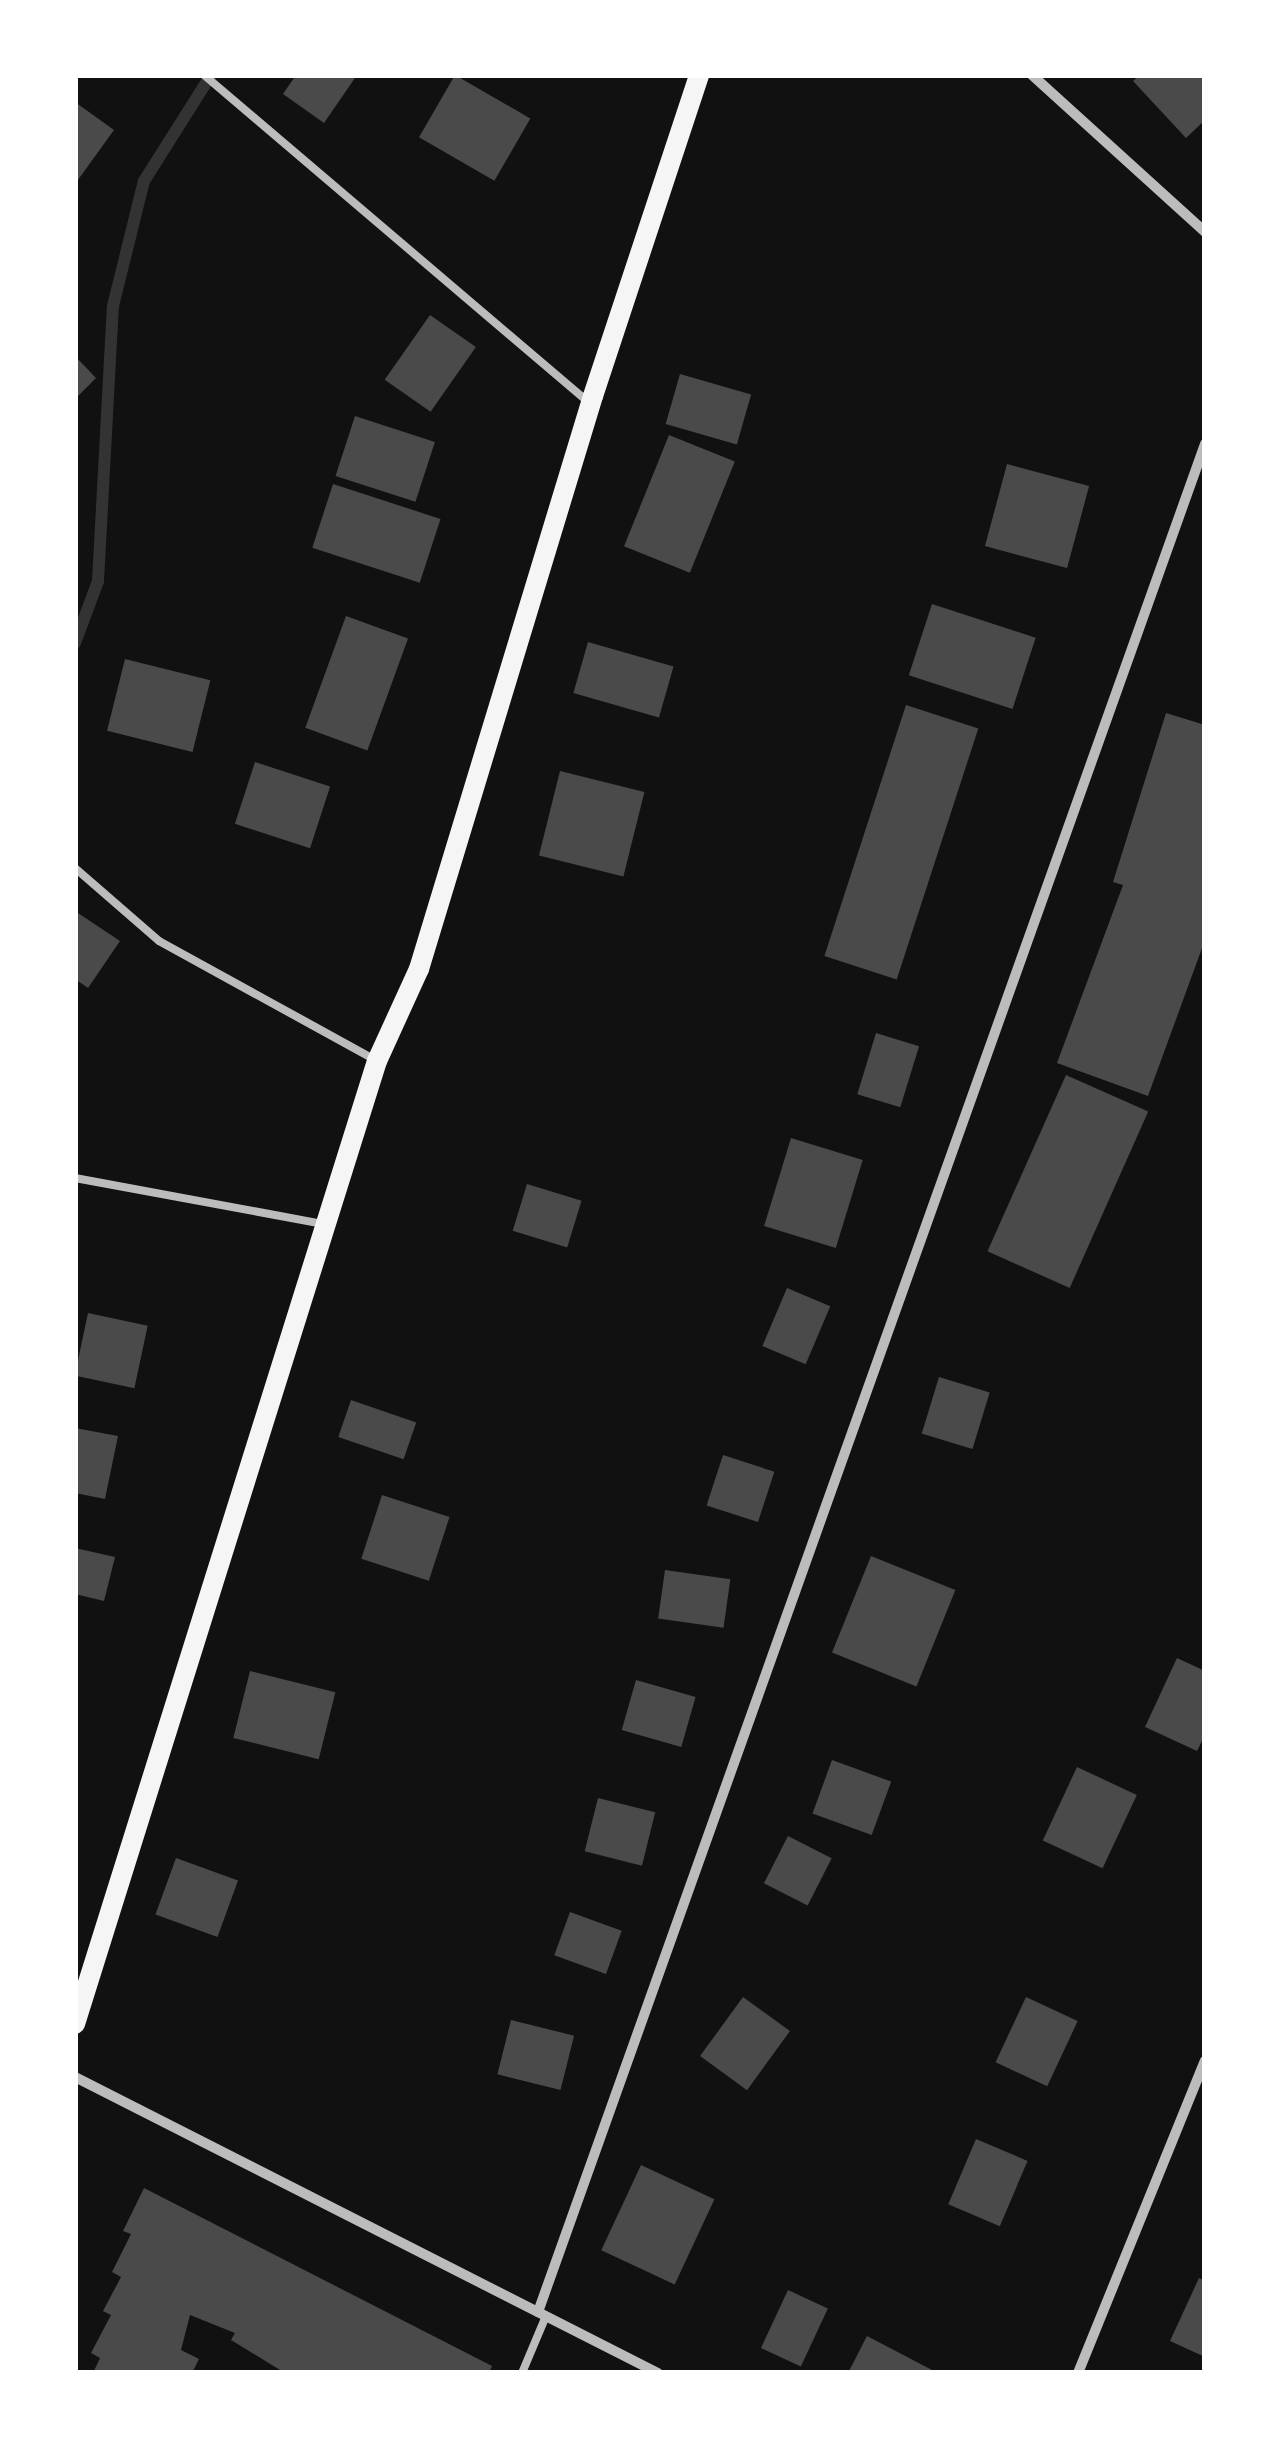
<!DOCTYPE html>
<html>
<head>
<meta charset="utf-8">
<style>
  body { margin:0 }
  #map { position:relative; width:1280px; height:2448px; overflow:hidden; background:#111; font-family:"Sofia Sans Condensed",sans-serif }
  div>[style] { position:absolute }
  .stream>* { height:12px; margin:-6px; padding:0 6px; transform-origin:6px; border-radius:6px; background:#333 }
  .building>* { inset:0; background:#4a4a4a; transform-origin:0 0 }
  .service>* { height:8px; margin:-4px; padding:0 4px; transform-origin:4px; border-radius:4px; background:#bcbcbc }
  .minor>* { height:10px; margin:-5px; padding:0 5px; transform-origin:5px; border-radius:5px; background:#bcbcbc }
  .secondary>* { height:20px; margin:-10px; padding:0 10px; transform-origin:10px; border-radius:10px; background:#f5f5f5 }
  span { translate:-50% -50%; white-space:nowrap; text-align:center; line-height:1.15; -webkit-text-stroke:10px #fff; paint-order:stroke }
  .frame { position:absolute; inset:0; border:78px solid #fff; pointer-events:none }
</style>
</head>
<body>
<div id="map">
  <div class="stream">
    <div style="left:75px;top:643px;width:66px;rotate:-69.6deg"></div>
    <div style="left:98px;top:581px;width:275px;rotate:-86.9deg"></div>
    <div style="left:113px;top:306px;width:129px;rotate:-76.1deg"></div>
    <div style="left:144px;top:181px;width:125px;rotate:-57.7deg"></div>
  </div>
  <div class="building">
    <div style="clip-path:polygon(296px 75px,357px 75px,324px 123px,283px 94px)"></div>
    <div style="left:455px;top:75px;width:87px;height:72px;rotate:30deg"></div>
    <div style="clip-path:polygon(1140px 75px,1205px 75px,1205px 120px,1186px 138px,1133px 81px)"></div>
    <div style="clip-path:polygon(75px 102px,114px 130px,75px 184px)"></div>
    <div style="left:430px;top:315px;width:56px;height:79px;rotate:35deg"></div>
    <div style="clip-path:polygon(75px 356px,96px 378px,75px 399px)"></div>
    <div style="left:680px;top:374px;width:74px;height:52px;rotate:16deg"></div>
    <div style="left:355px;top:416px;width:84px;height:63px;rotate:18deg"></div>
    <div style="left:669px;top:435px;width:71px;height:120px;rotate:22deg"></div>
    <div style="left:1007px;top:464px;width:85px;height:85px;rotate:15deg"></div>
    <div style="left:333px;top:484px;width:113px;height:67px;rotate:18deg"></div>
    <div style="left:932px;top:604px;width:109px;height:75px;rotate:18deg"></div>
    <div style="left:346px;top:616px;width:66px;height:119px;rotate:20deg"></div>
    <div style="left:588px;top:642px;width:89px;height:53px;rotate:16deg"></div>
    <div style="left:125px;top:659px;width:88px;height:74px;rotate:14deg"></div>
    <div style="left:906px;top:705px;width:76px;height:264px;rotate:18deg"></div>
    <div style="clip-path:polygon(1166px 713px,1205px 725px,1205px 940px,1148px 1096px,1057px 1063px,1123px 885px,1113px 882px)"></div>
    <div style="left:255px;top:762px;width:79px;height:65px;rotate:18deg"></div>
    <div style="left:560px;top:771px;width:87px;height:87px;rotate:14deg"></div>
    <div style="clip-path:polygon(75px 911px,120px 941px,88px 988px,75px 979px)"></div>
    <div style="left:876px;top:1033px;width:45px;height:64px;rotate:17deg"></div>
    <div style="left:1066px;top:1075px;width:90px;height:193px;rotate:24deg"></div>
    <div style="left:791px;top:1138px;width:75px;height:92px;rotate:17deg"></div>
    <div style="left:527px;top:1184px;width:57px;height:49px;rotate:17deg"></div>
    <div style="left:787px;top:1288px;width:47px;height:63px;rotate:23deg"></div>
    <div style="left:88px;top:1313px;width:61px;height:64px;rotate:12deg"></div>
    <div style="left:939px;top:1377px;width:53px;height:59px;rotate:17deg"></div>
    <div style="left:351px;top:1400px;width:69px;height:39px;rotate:19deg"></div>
    <div style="clip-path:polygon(75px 1428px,118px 1436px,105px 1499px,75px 1493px)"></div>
    <div style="left:723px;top:1455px;width:54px;height:53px;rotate:18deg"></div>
    <div style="left:382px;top:1495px;width:71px;height:67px;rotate:18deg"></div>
    <div style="clip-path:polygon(75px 1548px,115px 1557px,104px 1601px,75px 1594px)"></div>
    <div style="left:871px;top:1556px;width:91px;height:104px;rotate:22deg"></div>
    <div style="left:665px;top:1570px;width:66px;height:49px;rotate:8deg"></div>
    <div style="clip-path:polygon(1177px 1658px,1205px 1671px,1205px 1735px,1197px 1751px,1145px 1727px)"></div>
    <div style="left:250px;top:1671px;width:88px;height:69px;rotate:14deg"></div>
    <div style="left:636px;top:1680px;width:62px;height:52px;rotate:16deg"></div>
    <div style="left:832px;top:1760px;width:63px;height:57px;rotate:20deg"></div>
    <div style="left:1077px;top:1767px;width:66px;height:81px;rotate:25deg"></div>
    <div style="left:598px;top:1798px;width:59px;height:55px;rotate:14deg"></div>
    <div style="left:788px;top:1836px;width:49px;height:53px;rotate:27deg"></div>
    <div style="left:176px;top:1858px;width:66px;height:60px;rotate:20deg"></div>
    <div style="left:570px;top:1912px;width:55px;height:46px;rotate:20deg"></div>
    <div style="left:743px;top:1997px;width:58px;height:73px;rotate:36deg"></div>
    <div style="left:1026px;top:1997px;width:57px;height:72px;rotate:25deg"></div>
    <div style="left:511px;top:2020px;width:65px;height:56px;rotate:14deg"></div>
    <div style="left:976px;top:2139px;width:56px;height:71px;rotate:23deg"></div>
    <div style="left:641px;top:2165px;width:81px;height:94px;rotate:25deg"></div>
    <div style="clip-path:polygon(144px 2188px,492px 2366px,489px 2373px,285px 2373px,231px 2340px,235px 2333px,190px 2315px,181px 2350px,199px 2359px,192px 2373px,93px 2373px,100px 2358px,91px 2353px,111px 2315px,103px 2311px,121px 2277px,112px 2272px,131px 2234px,123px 2231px)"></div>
    <div style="clip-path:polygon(1199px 2278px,1205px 2281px,1205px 2357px,1170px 2341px)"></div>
    <div style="left:788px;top:2290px;width:44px;height:64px;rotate:25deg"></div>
    <div style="clip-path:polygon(867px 2336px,932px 2370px,930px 2373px,848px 2373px)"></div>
  </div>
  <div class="service">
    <div style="left:204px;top:75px;width:503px;rotate:40.4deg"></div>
    <div style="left:75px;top:868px;width:111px;rotate:41deg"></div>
    <div style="left:159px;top:941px;width:249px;rotate:28.8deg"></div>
    <div style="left:75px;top:1178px;width:253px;rotate:10.5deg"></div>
    <div style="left:522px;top:2373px;width:62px;rotate:-67.2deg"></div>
  </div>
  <div class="minor">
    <div style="left:1032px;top:75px;width:234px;rotate:42.2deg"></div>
    <div style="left:75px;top:2077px;width:654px;rotate:26.92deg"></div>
    <div style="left:538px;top:2312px;width:1984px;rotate:-70.35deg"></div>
    <div style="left:1078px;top:2373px;width:337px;rotate:-67.9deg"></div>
  </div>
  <div class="secondary">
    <div style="left:75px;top:2024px;width:1009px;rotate:-72.59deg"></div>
    <div style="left:377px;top:1061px;width:101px;rotate:-65.5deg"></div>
    <div style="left:419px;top:969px;width:599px;rotate:-73.11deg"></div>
    <div style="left:593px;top:396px;width:338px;rotate:-71.7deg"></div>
  </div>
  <div class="frame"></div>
</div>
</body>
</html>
